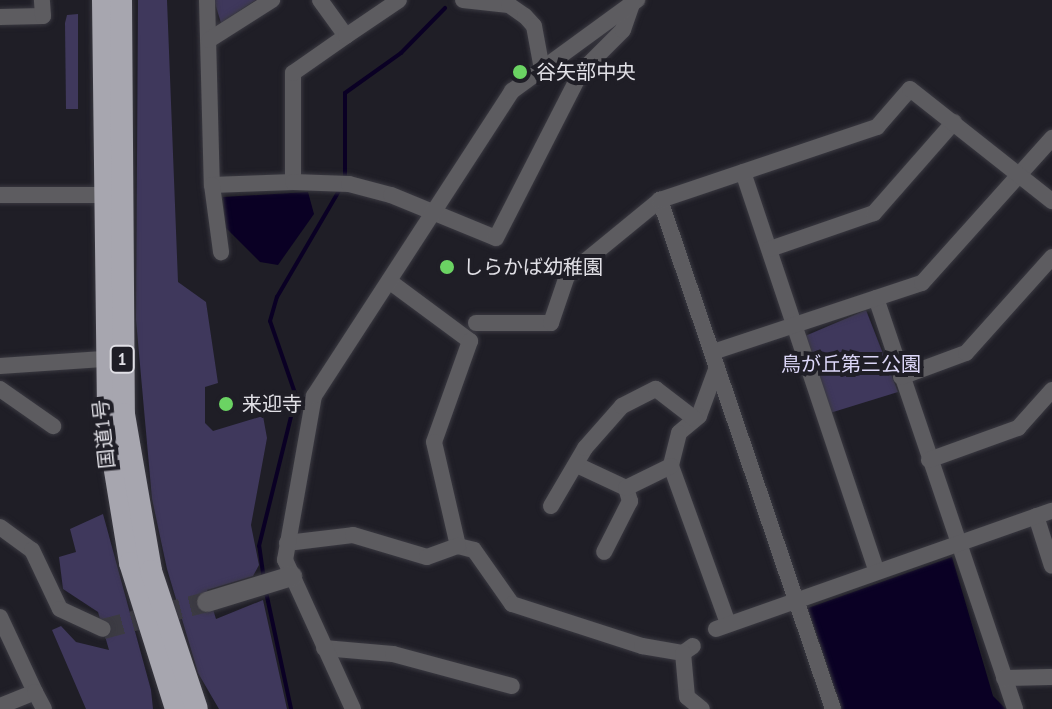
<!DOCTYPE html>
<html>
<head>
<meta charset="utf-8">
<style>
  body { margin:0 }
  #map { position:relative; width:1052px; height:709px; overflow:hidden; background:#1f1e26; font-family:"PT Sans Narrow","Noto Sans JP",sans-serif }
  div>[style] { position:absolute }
  .green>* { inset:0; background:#3f385c }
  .water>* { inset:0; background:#0a0024 }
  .stream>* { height:4px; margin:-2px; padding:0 2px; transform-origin:2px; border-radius:2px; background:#0a0024 }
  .tertiary-tunnel>* { height:20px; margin-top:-10px; transform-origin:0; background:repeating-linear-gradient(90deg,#3c3b43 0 20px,transparent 0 30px) }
  .roads { filter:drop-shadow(0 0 2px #3a3941) drop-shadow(0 0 2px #3a3941) }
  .minor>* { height:16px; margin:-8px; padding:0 8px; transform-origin:8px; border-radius:8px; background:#5d5c60 }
  .tertiary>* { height:20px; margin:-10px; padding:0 10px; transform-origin:10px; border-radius:10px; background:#5d5c60 }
  .trunk>* { height:22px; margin:-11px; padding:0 11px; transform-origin:11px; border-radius:11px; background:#a7a6af }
  .dots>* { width:22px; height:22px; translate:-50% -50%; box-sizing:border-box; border:4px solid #1f1e26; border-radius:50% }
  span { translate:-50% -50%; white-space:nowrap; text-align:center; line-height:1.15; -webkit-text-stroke:8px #1f1e26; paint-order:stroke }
  .shield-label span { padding:2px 6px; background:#1f1e26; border:2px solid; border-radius:6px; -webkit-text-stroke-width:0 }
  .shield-label { font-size:18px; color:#e1e0e6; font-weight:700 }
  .poi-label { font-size:20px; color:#e1e0e6 }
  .left { translate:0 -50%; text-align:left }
  .park-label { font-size:20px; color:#dcd7f8 }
  .street-label { font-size:20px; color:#e1e0e6 }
</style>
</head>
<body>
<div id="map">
  <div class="green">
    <div style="clip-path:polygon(138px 0,167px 0,178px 282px,206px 302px,218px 383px,205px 387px,205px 423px,213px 431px,263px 416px,267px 438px,251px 525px,259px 565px,253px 576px,207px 590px,216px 619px,263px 600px,287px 709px,219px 709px,198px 673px,167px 569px,152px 499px,136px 320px)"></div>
    <div style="clip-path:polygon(214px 0,256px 0,221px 23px)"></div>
    <div style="clip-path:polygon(78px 14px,78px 109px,66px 109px,65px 23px,67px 15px)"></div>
    <div style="clip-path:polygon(866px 310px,898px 392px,830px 413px,805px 336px)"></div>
    <div style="clip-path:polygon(103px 514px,151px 690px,153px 709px,86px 709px,52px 630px,61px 626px,76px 642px,109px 650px,98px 612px,63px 589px,59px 557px,76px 552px,70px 529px)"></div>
  </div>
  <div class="water">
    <div style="clip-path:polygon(308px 192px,314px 214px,278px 265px,260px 262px,226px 228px,223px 197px)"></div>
    <div style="clip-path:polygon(952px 557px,993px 696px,1006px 709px,842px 709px,808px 608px)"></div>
  </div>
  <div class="stream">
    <div style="left:345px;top:181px;width:88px;rotate:-90deg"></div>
    <div style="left:345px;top:93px;width:69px;rotate:-35.5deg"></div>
    <div style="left:401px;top:53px;width:63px;rotate:-45.6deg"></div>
    <div style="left:264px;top:580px;width:34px;rotate:-98deg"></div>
    <div style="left:259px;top:546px;width:154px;rotate:-76.1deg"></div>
    <div style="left:296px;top:396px;width:79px;rotate:-109.1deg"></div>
    <div style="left:270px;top:321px;width:25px;rotate:-74deg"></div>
    <div style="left:277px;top:297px;width:125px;rotate:-59.7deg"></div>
    <div style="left:266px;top:592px;width:120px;rotate:77.9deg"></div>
  </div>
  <div class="tertiary-tunnel">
    <div style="left:103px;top:629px;width:107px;rotate:-14.6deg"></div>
  </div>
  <div class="roads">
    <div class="minor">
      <div style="left:207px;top:0;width:185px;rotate:88.5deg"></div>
      <div style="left:212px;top:185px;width:81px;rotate:-2.1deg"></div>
      <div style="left:293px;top:182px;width:109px;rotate:-90deg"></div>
      <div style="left:293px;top:73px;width:65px;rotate:-34.9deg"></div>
      <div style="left:320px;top:0;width:44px;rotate:54.2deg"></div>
      <div style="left:346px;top:36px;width:64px;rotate:-34.2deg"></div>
      <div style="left:463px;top:0;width:46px;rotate:6.2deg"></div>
      <div style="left:509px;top:5px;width:19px;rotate:35deg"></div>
      <div style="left:525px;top:16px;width:13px;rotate:48deg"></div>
      <div style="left:534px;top:26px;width:44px;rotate:79.5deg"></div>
      <div style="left:0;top:17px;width:43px;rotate:-1.3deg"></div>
      <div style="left:43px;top:16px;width:16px;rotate:-94deg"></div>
      <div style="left:209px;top:40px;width:75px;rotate:-32.4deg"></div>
      <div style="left:743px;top:172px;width:420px;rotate:71.5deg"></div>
      <div style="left:293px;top:182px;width:56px;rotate:2deg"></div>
      <div style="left:349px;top:184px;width:43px;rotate:14.7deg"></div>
      <div style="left:391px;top:195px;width:113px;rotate:22.3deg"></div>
      <div style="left:496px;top:238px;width:186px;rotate:-62.9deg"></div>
      <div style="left:581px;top:72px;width:59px;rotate:-45deg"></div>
      <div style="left:623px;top:30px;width:28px;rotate:-71deg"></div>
      <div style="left:212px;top:185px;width:68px;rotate:82.3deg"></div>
      <div style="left:0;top:195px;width:101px"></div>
      <div style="left:770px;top:249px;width:110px;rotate:-19.1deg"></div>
      <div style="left:874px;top:213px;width:121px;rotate:-48.7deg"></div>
      <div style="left:389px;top:281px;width:101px;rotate:36.5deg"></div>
      <div style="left:470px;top:341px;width:107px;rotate:109.6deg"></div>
      <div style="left:434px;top:442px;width:107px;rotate:77deg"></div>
      <div style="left:458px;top:546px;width:16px;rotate:14deg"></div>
      <div style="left:474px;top:550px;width:66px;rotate:54.9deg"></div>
      <div style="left:512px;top:604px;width:137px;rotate:17.9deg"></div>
      <div style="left:642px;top:646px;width:42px;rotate:9.7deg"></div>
      <div style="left:683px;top:653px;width:12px;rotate:-35deg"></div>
      <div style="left:876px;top:298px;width:434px;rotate:71.3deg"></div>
      <div style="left:476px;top:323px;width:75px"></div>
      <div style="left:551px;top:323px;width:50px;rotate:-71.2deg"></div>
      <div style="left:567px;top:276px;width:120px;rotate:-39.3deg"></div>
      <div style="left:713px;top:352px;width:220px;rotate:-18.3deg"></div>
      <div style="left:922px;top:283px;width:195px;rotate:-48.1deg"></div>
      <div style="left:0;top:366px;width:103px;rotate:-3.9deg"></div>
      <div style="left:717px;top:367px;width:52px;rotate:110.2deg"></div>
      <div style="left:699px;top:416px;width:26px;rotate:140deg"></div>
      <div style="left:679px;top:433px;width:34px;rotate:104deg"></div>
      <div style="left:671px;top:466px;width:165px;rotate:70.1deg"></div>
      <div style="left:901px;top:377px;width:69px;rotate:-20.3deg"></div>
      <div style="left:966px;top:353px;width:129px;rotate:-48.1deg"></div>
      <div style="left:0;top:389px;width:65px;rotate:34.9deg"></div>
      <div style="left:929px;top:460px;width:95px;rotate:-19.8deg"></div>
      <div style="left:1018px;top:428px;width:51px;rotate:-48.2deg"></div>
      <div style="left:579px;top:466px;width:52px;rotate:25.1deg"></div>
      <div style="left:626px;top:488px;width:14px;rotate:73deg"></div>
      <div style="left:630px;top:501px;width:57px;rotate:117deg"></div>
      <div style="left:626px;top:488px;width:50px;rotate:-26.1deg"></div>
      <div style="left:551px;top:506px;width:67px;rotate:-59.6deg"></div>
      <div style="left:585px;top:448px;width:56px;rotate:-48.6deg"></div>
      <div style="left:622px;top:406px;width:38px;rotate:-27deg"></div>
      <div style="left:656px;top:389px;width:49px;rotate:37.6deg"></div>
      <div style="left:1036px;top:516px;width:52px;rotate:72.3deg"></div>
      <div style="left:0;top:527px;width:39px;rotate:36deg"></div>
      <div style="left:32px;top:550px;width:65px;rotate:64.6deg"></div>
      <div style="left:60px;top:609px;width:47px;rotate:24.9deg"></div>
      <div style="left:287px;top:543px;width:66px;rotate:-6.9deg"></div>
      <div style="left:353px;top:535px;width:77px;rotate:16.6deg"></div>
      <div style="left:427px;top:557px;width:33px;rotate:-20deg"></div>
      <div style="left:0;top:617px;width:83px;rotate:65deg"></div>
      <div style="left:35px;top:692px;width:38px;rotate:158deg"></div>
      <div style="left:716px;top:629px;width:356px;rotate:-19.4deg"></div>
      <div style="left:324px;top:648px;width:69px;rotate:5deg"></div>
      <div style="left:393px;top:654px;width:123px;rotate:15.1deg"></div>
      <div style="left:683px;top:653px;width:44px;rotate:84.8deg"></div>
      <div style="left:687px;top:697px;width:19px;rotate:39deg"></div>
      <div style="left:1004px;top:678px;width:48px;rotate:-1.2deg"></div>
      <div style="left:35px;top:692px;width:19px;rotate:62deg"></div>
      <div style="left:353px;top:709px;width:164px;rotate:-114.5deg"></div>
      <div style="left:285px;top:560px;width:167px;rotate:-80deg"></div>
      <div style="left:314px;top:396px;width:364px;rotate:-57deg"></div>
      <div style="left:512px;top:91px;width:155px;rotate:-36.1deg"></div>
      <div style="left:833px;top:709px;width:538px;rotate:-108.77deg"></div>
      <div style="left:660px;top:200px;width:229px;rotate:-18.6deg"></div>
      <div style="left:877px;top:127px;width:50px;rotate:-49deg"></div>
      <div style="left:910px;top:89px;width:181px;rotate:38.3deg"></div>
    </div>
    <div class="tertiary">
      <div style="left:207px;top:602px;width:89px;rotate:-17deg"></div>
    </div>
    <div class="trunk">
      <div style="left:103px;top:0;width:428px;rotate:89.3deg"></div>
      <div style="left:108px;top:428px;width:137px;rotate:80.7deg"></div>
      <div style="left:130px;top:563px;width:153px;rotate:72.5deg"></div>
      <div style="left:121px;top:0;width:414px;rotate:89.6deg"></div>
      <div style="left:124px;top:414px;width:159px;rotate:80.2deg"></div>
      <div style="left:151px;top:571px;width:145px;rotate:71.6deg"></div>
    </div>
  </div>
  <div class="dots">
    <div style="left:520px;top:72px;background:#6bd363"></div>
    <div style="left:447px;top:267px;background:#6bd363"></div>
    <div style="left:226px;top:404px;background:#6bd363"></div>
  </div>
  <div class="shield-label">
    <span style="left:122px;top:359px">1</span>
  </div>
  <div class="poi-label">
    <span class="left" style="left:536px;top:72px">谷矢部中央</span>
    <span class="left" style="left:463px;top:267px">しらかば幼稚園</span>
    <span class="left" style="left:242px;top:404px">来迎寺</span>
  </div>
  <div class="park-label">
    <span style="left:851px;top:364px">鳥が丘第三公園</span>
  </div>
  <div class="street-label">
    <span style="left:104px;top:434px;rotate:-96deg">国道1号</span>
  </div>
</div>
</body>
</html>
